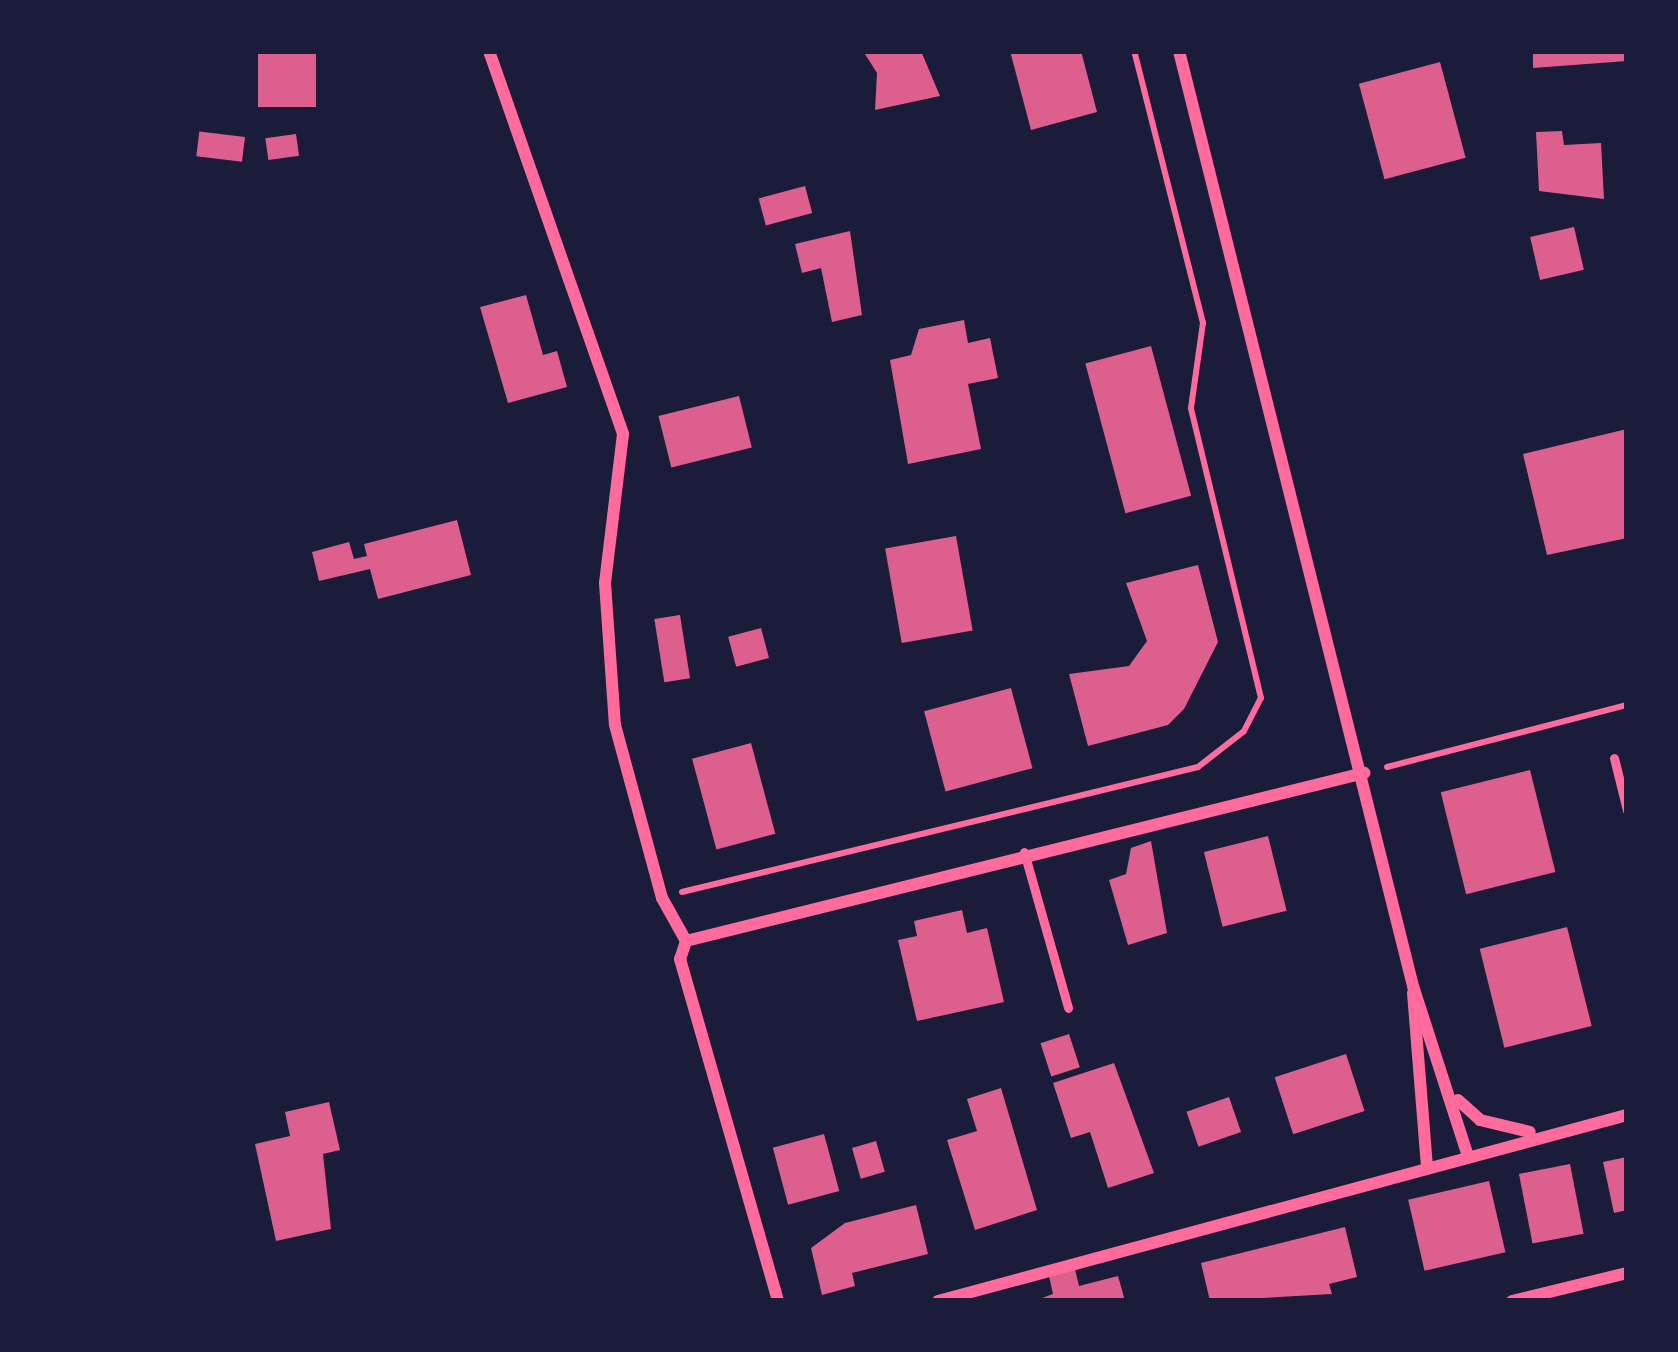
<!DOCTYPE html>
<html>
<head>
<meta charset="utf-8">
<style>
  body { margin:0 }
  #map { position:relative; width:1678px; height:1352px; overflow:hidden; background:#1b1b3a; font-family:Spectral,serif }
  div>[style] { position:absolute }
  .building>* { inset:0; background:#dd5f8e; transform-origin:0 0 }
  .path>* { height:6px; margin:-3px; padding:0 3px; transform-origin:3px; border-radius:3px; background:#ff6b9d }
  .service>* { height:9px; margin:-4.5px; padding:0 4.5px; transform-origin:4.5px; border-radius:4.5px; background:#ff6b9d }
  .minor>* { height:12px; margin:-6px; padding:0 6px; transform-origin:6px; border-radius:6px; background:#ff6b9d }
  span { translate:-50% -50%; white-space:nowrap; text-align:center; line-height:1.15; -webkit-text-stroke:12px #1b1b3a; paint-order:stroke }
  .frame { position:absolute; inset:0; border:54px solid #1b1b3a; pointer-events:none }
</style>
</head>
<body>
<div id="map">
  <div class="building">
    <div style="left:258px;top:51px;width:58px;height:56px"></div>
    <div style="clip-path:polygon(863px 51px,921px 51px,940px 96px,875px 110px,877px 73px)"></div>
    <div style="clip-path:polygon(1010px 51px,1081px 51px,1097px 112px,1031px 130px)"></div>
    <div style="clip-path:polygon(1533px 51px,1627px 51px,1627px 61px,1533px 68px)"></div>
    <div style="left:1440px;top:62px;width:99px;height:84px;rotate:75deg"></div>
    <div style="clip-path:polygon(1562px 131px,1564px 145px,1601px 143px,1604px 199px,1539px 191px,1536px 132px)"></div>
    <div style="left:296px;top:134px;width:22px;height:31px;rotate:82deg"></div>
    <div style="left:245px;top:137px;width:25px;height:46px;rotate:97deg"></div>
    <div style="left:805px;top:186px;width:28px;height:48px;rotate:75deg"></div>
    <div style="left:1574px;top:227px;width:44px;height:45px;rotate:77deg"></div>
    <div style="clip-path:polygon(850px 231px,862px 315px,832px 322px,821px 268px,802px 273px,795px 244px)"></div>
    <div style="clip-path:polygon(526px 295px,543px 355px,557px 351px,567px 387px,508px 403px,480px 307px)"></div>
    <div style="clip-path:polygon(964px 320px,968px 343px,990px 338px,998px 378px,968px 384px,981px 449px,908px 464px,890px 360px,911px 355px,919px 329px)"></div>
    <div style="left:1151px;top:346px;width:155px;height:68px;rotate:75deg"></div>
    <div style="left:739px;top:396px;width:53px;height:83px;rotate:76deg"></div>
    <div style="clip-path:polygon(1627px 429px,1627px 538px,1547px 555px,1523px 454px)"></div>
    <div style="clip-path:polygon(457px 520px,471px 575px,378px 599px,370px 569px,319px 581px,312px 552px,349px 542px,354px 559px,367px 556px,364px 544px)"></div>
    <div style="left:956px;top:536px;width:96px;height:72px;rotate:80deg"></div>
    <div style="clip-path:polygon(1198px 565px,1218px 642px,1184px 709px,1168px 725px,1088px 746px,1069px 674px,1129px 666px,1147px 641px,1126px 583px)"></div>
    <div style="left:680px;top:615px;width:64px;height:26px;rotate:81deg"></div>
    <div style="left:761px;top:628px;width:31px;height:34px;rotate:75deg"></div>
    <div style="left:1011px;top:688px;width:83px;height:90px;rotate:75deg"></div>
    <div style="left:751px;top:743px;width:94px;height:61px;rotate:75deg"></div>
    <div style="left:1530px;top:770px;width:105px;height:92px;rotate:76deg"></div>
    <div style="left:1268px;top:836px;width:77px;height:66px;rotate:76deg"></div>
    <div style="clip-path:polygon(1151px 841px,1167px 933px,1128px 945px,1109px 880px,1126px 874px,1131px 848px)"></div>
    <div style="clip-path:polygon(962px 910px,967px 933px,987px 928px,1004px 1002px,917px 1021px,898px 940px,917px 936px,914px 921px)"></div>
    <div style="left:1567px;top:927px;width:102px;height:90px;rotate:76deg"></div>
    <div style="left:1069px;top:1034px;width:35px;height:30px;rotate:72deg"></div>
    <div style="left:1346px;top:1054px;width:60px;height:75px;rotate:72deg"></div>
    <div style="clip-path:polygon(1114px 1063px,1154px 1173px,1108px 1188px,1090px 1132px,1071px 1138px,1053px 1083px)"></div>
    <div style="clip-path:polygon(1001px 1088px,1037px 1210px,975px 1230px,947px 1140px,977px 1131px,967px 1099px)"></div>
    <div style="left:1229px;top:1097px;width:37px;height:45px;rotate:71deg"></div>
    <div style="clip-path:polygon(329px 1102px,340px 1150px,323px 1154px,331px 1229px,276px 1241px,255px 1144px,290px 1136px,285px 1112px)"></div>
    <div style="left:824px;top:1134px;width:59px;height:53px;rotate:75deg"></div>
    <div style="left:876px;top:1141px;width:32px;height:25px;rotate:74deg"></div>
    <div style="clip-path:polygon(1627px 1157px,1627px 1210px,1614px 1213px,1603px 1162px)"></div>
    <div style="left:1570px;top:1164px;width:71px;height:52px;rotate:79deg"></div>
    <div style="left:1489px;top:1181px;width:73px;height:83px;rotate:77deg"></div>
    <div style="clip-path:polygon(916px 1205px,928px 1254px,852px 1273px,855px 1286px,822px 1295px,811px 1248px,845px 1223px)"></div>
    <div style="clip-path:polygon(1345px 1227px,1357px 1277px,1329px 1284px,1332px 1294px,1210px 1301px,1201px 1263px)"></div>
    <div style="clip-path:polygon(1075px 1269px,1079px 1286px,1118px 1276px,1125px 1301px,1034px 1301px,1053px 1294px,1049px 1276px)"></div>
  </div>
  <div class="path">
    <div style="left:1387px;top:767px;width:248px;rotate:-14.5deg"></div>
    <div style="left:682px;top:892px;width:531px;rotate:-13.62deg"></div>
    <div style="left:1198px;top:767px;width:58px;rotate:-38deg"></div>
    <div style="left:1244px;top:731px;width:37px;rotate:-63deg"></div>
    <div style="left:1261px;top:698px;width:298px;rotate:-103.6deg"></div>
    <div style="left:1191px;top:408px;width:86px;rotate:-82deg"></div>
    <div style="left:1203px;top:323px;width:281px;rotate:-104.2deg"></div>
  </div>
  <div class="service">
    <div style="left:1614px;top:758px;width:54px;rotate:76deg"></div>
    <div style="left:1024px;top:852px;width:162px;rotate:74.2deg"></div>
  </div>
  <div class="minor">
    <div style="left:489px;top:51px;width:406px;rotate:70.7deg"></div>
    <div style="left:623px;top:434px;width:150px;rotate:96.9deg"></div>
    <div style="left:605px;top:583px;width:142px;rotate:86deg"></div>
    <div style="left:615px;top:725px;width:179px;rotate:74.8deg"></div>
    <div style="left:662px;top:898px;width:49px;rotate:60.8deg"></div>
    <div style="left:686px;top:941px;width:19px;rotate:108deg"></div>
    <div style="left:680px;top:959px;width:356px;rotate:74deg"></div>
    <div style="left:1179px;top:51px;width:964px;rotate:75.95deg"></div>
    <div style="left:1413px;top:986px;width:179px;rotate:72.1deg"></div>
    <div style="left:686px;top:941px;width:699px;rotate:-13.92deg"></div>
    <div style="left:1413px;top:993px;width:175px;rotate:85.4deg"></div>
    <div style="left:1458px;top:1100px;width:30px;rotate:42deg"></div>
    <div style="left:1480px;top:1120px;width:51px;rotate:13.5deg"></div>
    <div style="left:938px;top:1301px;width:714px;rotate:-15.11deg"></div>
    <div style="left:1512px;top:1301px;width:118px;rotate:-13.7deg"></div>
  </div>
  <div class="frame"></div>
</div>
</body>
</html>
